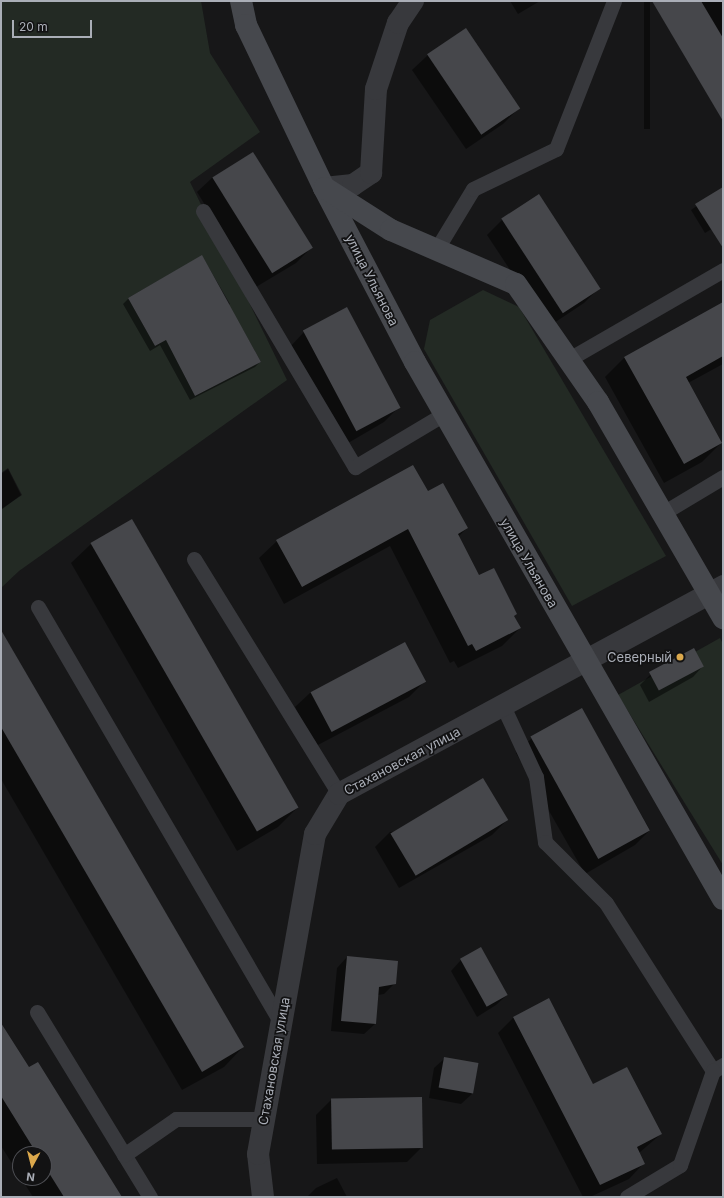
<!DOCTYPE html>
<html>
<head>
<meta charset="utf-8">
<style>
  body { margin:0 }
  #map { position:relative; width:724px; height:1198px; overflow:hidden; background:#171718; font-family:Inter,sans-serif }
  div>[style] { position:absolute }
  .green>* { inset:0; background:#232a24 }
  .shadow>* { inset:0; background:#0007; transform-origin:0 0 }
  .building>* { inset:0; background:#46474b; transform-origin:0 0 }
  .lane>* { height:15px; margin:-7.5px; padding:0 7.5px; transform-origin:7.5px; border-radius:7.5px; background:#38393d }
  .street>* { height:22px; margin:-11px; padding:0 11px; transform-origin:11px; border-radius:11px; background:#38393d }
  .secondary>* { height:22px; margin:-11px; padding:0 11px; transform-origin:11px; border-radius:11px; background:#46484d }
  .dots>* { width:11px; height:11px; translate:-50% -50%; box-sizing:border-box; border:2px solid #121213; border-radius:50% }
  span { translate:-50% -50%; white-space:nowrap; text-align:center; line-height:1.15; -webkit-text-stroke:3.5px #121213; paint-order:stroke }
  .street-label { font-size:13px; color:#aaaeb7 }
  .poi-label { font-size:13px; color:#aaaeb7 }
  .right { translate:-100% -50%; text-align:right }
  .frame { position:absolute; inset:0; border:2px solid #aaaeb7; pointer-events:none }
  .north { position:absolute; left:12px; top:1146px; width:40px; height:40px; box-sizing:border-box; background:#121213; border:1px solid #4f5055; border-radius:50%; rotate:187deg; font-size:11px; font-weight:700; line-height:16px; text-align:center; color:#aaaeb7 }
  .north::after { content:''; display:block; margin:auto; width:14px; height:18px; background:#dba84c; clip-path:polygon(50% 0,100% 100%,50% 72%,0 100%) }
  .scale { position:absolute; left:12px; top:20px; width:80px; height:18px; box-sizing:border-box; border:2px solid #aaaeb7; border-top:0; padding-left:5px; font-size:12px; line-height:14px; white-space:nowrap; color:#aaaeb7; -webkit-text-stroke:3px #121213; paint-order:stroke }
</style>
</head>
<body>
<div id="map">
  <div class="green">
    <div style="clip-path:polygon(evenodd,1px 1px,201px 1px,210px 53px,260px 132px,190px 182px,287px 380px,19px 571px,1px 588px,1px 509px,22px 495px,8px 468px,1px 473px,1px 1px,202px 256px,230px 304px,155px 346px,128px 298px,202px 256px,1px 1px,243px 330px,261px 362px,195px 396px,178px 363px,243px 330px)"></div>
    <div style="clip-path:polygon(483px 290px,519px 307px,666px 556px,572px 606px,424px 349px,430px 320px)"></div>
    <div style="clip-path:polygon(720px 638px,723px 644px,723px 865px,618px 695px)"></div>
  </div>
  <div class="shadow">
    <div style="clip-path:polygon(510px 1px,540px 1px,518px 14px)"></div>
    <div style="left:644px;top:1px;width:6px;height:128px"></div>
    <div style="clip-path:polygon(653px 1px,723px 1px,723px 103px)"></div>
    <div style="clip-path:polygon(466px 29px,519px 108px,503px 124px,466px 149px,412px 70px,428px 55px)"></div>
    <div style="clip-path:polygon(213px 177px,311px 248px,296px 263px,256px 287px,197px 192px)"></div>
    <div style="clip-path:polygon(723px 188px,723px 222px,705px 233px,691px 210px)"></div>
    <div style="clip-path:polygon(538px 196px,599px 288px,584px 303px,548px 327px,487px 235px,502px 220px)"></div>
    <div style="clip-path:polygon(128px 299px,260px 362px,255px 367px,190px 400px,160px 345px,150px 351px,123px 304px)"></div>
    <div style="clip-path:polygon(723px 303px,723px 364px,688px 383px,721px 443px,702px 462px,664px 483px,605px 377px,624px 358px)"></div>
    <div style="clip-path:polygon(304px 332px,399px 407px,384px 422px,343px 446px,289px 348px)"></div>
    <div style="clip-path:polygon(8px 469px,21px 495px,1px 510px,1px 474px)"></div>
    <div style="clip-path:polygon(428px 493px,467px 528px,458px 537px,479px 577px,513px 616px,520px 628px,502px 646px,458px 668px,454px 661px,450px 663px,390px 546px,284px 604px,259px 558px,277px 541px)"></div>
    <div style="clip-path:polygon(132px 520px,297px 808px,278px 827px,237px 851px,71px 563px,91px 544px)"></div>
    <div style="clip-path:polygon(1px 634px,243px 1047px,224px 1067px,182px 1090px,1px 779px)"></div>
    <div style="clip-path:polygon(694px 650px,703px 666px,693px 677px,649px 702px,640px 685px,650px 675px)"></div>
    <div style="clip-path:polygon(424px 682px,409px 697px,316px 746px,295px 707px,311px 692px)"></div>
    <div style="clip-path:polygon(582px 710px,650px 830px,635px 845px,585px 874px,516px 753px,532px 738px)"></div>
    <div style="clip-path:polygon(507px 820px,492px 835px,399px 888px,375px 847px,390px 832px)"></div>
    <div style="clip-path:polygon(347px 957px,395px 983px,384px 994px,378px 995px,375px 1024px,364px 1034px,331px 1031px,337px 968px)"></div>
    <div style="clip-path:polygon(461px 960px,507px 995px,496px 1005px,477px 1017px,451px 971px)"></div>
    <div style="clip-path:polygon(548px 1000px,593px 1085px,661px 1134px,639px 1153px,644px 1163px,629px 1179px,590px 1197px,583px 1197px,498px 1033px,513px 1018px)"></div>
    <div style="clip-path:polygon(1px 1025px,28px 1069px,121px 1197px,33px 1197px,21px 1178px,44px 1178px,44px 1154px,20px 1154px,20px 1176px,1px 1146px)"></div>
    <div style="clip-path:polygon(445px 1058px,472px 1094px,461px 1104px,429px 1098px,434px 1068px)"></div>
    <div style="clip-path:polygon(331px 1100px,422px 1147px,407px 1162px,317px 1164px,316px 1115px)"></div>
    <div style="clip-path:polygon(337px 1178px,347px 1197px,307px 1197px,316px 1188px)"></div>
  </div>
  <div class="building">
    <div style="clip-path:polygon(652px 1px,701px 1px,723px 38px,723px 121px)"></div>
    <div style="left:466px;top:28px;width:97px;height:47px;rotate:56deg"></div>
    <div style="left:253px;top:152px;width:113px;height:48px;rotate:58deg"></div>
    <div style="clip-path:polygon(723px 187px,723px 248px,695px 204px)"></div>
    <div style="left:539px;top:194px;width:113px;height:45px;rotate:57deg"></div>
    <div style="clip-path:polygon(202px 255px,261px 362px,195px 396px,166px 340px,155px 346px,128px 298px)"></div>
    <div style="clip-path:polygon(723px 302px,723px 356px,686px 377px,722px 443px,684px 464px,624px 357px)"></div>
    <div style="left:347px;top:307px;width:114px;height:50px;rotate:62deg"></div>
    <div style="clip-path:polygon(413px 465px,428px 491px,443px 483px,468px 528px,458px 534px,479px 575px,494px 568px,517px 614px,514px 616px,521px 628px,476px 651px,472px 644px,468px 646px,408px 529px,302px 587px,276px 540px)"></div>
    <div style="left:132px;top:519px;width:333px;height:48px;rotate:60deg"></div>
    <div style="clip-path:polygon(1px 630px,244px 1047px,202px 1072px,1px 727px)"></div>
    <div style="left:405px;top:642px;width:45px;height:107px;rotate:62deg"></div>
    <div style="left:694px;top:648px;width:21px;height:51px;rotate:62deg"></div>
    <div style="left:582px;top:708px;width:140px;height:59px;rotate:61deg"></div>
    <div style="left:483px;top:778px;width:49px;height:108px;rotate:59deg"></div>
    <div style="left:481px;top:947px;width:55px;height:24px;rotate:61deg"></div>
    <div style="clip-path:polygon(347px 956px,398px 961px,396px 984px,379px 987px,376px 1024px,341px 1021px)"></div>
    <div style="clip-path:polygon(549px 998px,593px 1084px,627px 1067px,662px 1134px,637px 1147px,645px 1164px,600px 1185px,513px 1017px)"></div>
    <div style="clip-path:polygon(1px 1023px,29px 1067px,38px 1062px,122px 1197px,64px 1197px,44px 1165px,44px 1154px,37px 1154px,1px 1096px)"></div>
    <div style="left:444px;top:1057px;width:35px;height:31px;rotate:10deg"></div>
    <div style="left:422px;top:1097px;width:51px;height:91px;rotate:89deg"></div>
  </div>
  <div class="lane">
    <div style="left:203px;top:211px;width:298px;rotate:59.3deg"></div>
    <div style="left:355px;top:467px;width:104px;rotate:-30.8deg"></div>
    <div style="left:436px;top:250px;width:71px;rotate:-58.8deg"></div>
    <div style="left:473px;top:189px;width:92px;rotate:-25.7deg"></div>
    <div style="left:556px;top:149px;width:159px;rotate:-68.6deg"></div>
    <div style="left:569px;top:359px;width:178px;rotate:-30deg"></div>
    <div style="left:663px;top:513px;width:70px;rotate:-31deg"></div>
    <div style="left:194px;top:559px;width:276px;rotate:58.3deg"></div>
    <div style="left:38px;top:607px;width:482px;rotate:59.7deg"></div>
    <div style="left:503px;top:706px;width:78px;rotate:65.1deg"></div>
    <div style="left:536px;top:777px;width:66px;rotate:82.1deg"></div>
    <div style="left:545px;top:842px;width:86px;rotate:45deg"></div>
    <div style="left:606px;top:903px;width:199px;rotate:57.5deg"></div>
    <div style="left:713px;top:1071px;width:12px;rotate:-31deg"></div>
    <div style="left:37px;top:1012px;width:217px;rotate:58.6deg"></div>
    <div style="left:124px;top:1155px;width:63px;rotate:-34.7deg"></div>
    <div style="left:176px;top:1119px;width:88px"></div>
    <div style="left:627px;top:1197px;width:62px;rotate:-31.1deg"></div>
    <div style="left:680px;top:1165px;width:100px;rotate:-70.7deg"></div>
  </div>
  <div class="street">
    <div style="left:324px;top:188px;width:29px;rotate:-6deg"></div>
    <div style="left:353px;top:185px;width:22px;rotate:-34deg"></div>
    <div style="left:371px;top:173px;width:84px;rotate:-86.6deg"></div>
    <div style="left:376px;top:89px;width:70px;rotate:-71.6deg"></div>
    <div style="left:398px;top:23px;width:27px;rotate:-56deg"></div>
    <div style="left:263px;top:1197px;width:43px;rotate:-96.6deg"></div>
    <div style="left:258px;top:1154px;width:325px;rotate:-79.9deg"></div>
    <div style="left:315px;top:834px;width:47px;rotate:-59deg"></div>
    <div style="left:339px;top:794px;width:437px;rotate:-28.4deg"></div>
  </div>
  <div class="secondary">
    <div style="left:241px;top:1px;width:25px;rotate:78deg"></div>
    <div style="left:246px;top:25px;width:181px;rotate:64.4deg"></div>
    <div style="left:324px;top:188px;width:196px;rotate:62.4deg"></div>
    <div style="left:415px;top:362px;width:619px;rotate:60.16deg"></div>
    <div style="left:325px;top:188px;width:78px;rotate:32.5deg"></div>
    <div style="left:391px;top:230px;width:136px;rotate:23.4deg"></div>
    <div style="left:516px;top:284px;width:144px;rotate:55.2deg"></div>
    <div style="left:598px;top:402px;width:250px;rotate:59.9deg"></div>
  </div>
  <div class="dots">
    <div style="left:680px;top:657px;background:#dba84c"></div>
  </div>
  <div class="street-label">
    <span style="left:372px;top:280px;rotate:63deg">улица Ульянова</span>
    <span style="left:529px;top:563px;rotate:60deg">улица Ульянова</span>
    <span style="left:402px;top:761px;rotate:-28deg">Стахановская улица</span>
    <span style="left:274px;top:1061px;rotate:-80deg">Стахановская улица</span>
  </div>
  <div class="poi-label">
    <span class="right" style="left:672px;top:657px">Северный</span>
  </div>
  <div class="frame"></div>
  <div class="north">N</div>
  <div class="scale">20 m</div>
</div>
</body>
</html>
